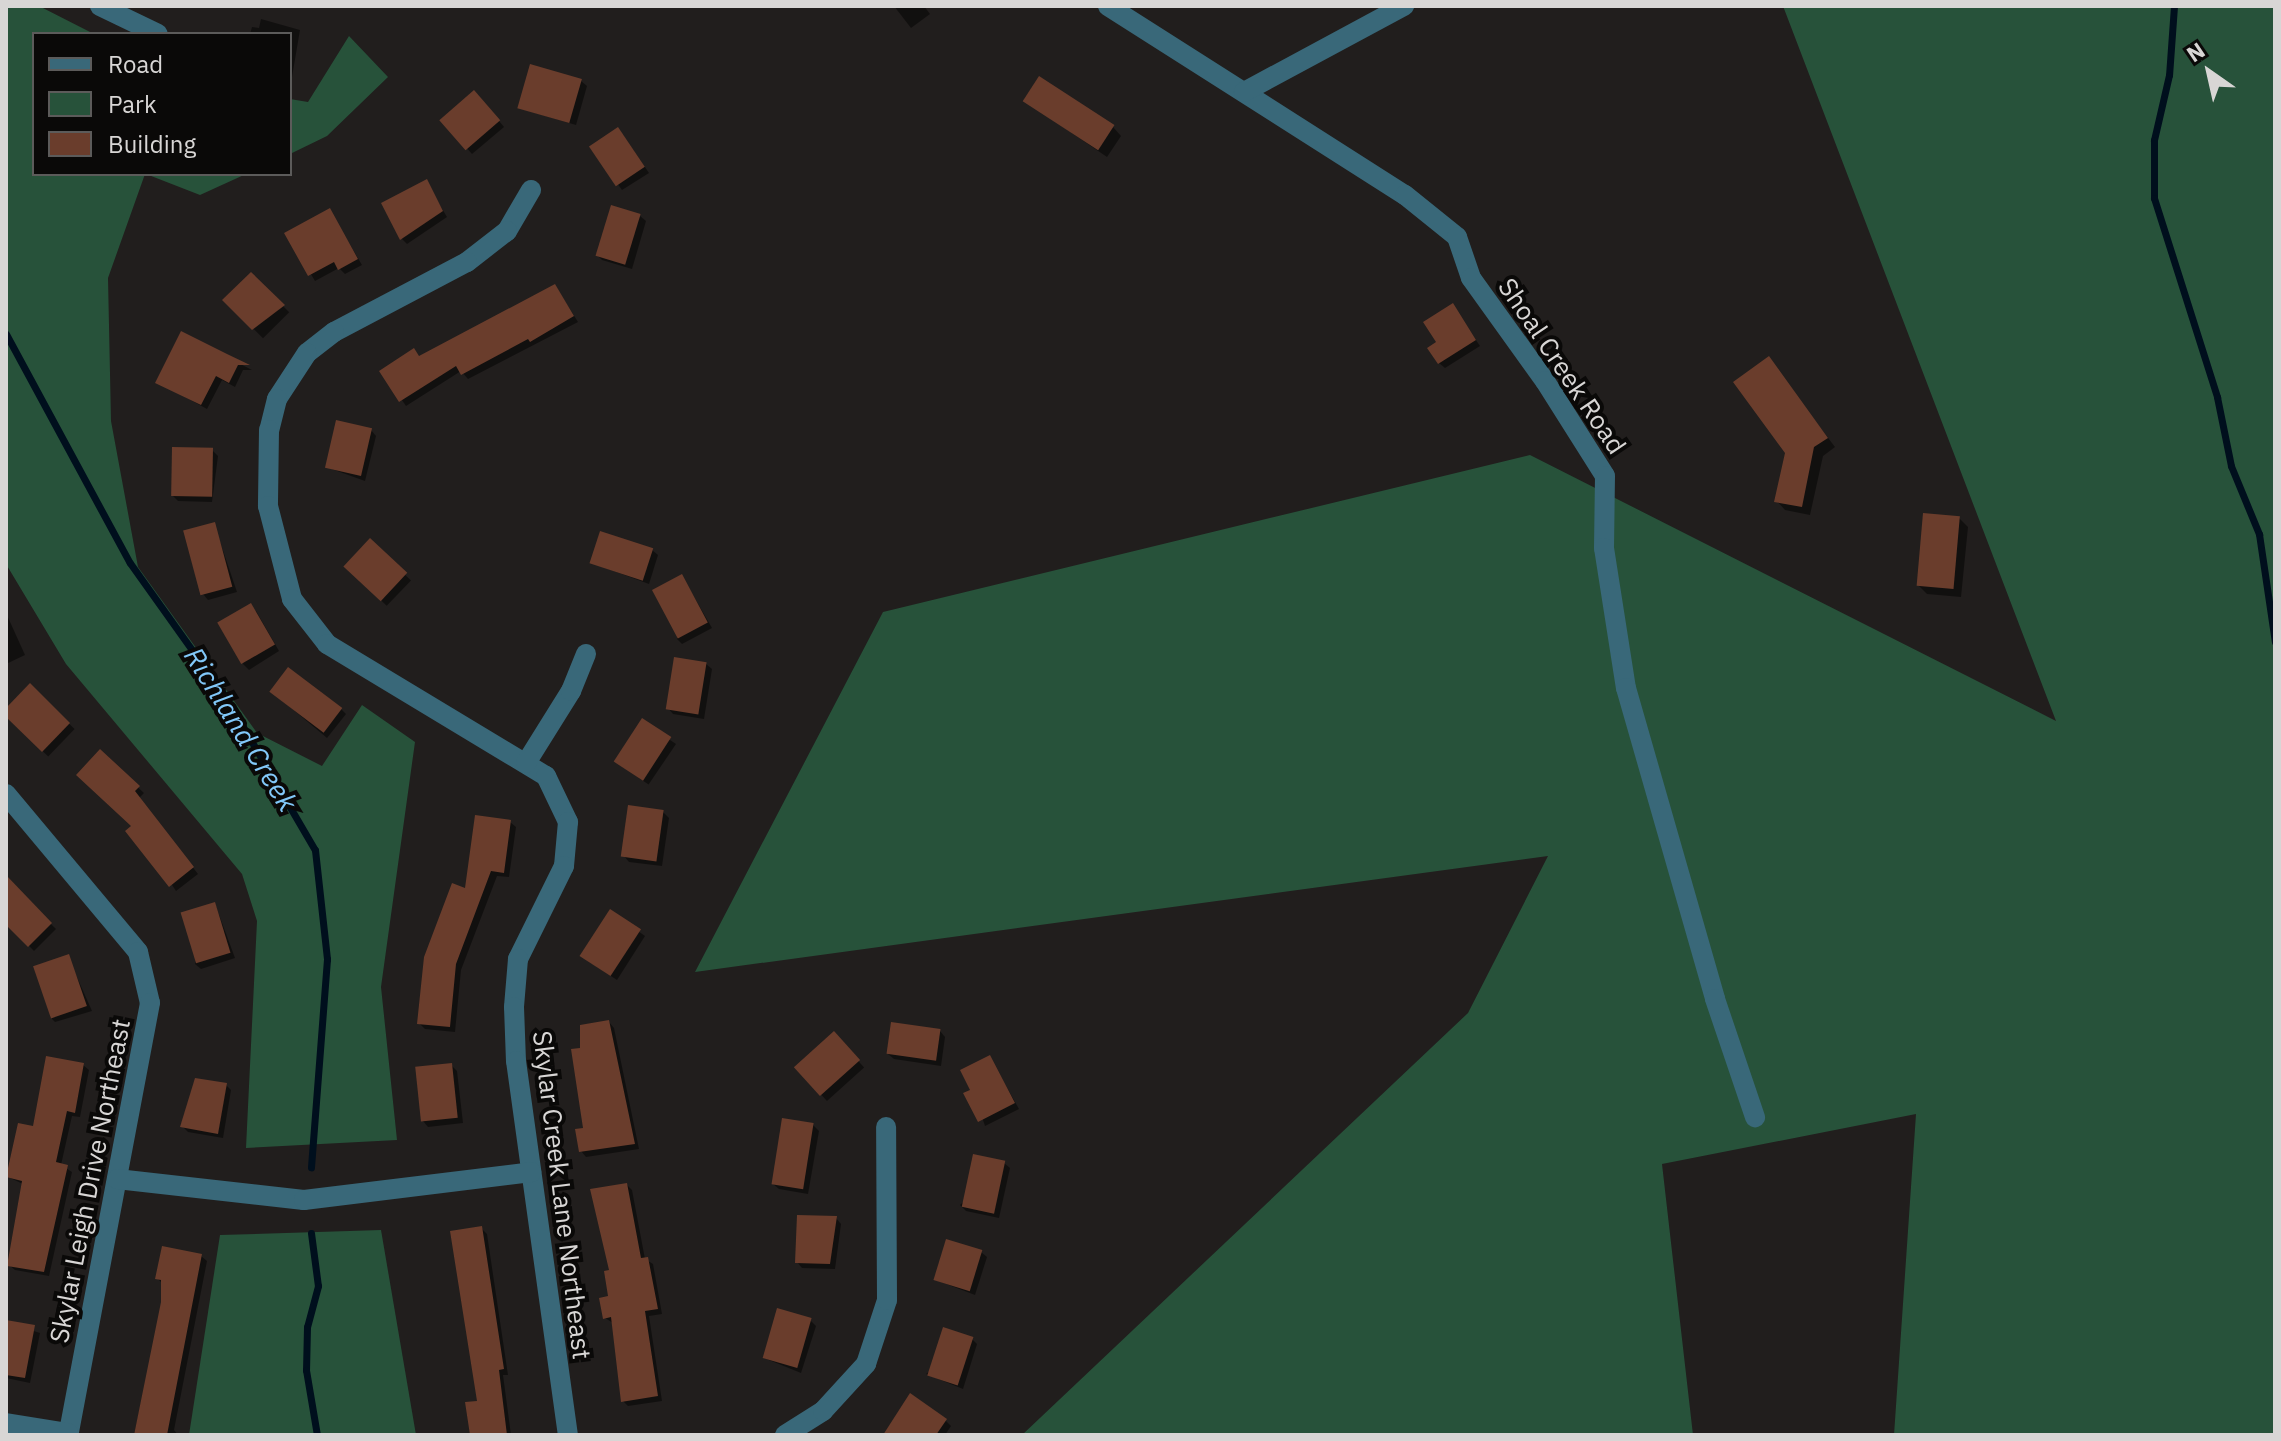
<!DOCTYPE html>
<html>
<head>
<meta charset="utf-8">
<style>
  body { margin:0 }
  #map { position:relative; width:2281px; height:1441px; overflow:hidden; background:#211e1d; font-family:"IBM Plex Sans",sans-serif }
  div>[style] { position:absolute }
  .green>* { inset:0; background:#27523a }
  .shadow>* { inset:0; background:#0007; transform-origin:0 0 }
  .stream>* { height:7px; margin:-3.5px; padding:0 3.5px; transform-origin:3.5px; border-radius:3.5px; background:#000f1d }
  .building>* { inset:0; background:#6a3d2c; transform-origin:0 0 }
  .minor>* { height:20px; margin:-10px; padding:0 10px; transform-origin:10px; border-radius:10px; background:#396879 }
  span { translate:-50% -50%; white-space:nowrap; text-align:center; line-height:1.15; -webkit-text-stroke:8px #0a0908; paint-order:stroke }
  .street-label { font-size:26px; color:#d8d6d5 }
  .water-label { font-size:28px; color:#82c8f9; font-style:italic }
  .frame { position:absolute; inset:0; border:8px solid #d8d6d5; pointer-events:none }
  .legend { position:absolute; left:32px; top:32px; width:260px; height:144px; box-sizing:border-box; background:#0a0908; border:2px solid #5c5b5a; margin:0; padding:10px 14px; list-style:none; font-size:24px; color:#d8d6d5 }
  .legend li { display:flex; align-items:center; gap:16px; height:40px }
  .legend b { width:40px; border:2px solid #5c5b5a }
  .north { position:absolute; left:2169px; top:32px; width:80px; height:80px; -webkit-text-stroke:6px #0a0908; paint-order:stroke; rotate:326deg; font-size:22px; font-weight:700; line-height:32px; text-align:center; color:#d8d6d5 }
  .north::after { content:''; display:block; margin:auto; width:28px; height:36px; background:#d8d6d5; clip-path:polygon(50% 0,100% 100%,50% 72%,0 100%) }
</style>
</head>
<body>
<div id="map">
  <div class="green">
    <div style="clip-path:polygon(6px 6px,39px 6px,94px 34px,34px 34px,34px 174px,145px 174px,108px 278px,111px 421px,138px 567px,257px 733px,322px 766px,362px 705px,415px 742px,381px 987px,397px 1140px,246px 1148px,257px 921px,242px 874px,66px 664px,6px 564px)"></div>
    <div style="clip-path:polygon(1783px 6px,2275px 6px,2275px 1435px,1894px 1435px,1916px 1114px,1662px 1164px,1693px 1435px,1022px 1435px,1468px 1013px,1548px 856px,695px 972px,883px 612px,1530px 455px,2056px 721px)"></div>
    <div style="clip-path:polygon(349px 36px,388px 77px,327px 136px,290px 154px,290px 99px,308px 102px)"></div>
    <div style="clip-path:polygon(146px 174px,246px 174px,200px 195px)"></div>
    <div style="clip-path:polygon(381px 1230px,416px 1435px,189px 1435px,220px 1235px)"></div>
  </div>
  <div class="shadow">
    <div style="clip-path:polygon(894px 6px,924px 6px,930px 14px,911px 28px)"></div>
    <div style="clip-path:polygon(261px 19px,300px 30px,292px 77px,290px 34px,250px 34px,252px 27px,259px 28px)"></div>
    <div style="clip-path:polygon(581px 81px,587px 86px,576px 125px,519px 108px)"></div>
    <div style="clip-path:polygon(480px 98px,504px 127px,472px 154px,442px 120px)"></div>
    <div style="clip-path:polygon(1025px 101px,1113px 127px,1121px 136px,1107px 157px)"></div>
    <div style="clip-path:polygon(623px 135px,649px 173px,622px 190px,591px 147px)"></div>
    <div style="clip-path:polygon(426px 182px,447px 217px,407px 244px,402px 239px)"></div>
    <div style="clip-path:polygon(330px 211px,362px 265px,345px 274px,339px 268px,315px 281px,287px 234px)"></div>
    <div style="clip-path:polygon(640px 216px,646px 221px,632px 269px,602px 260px,596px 254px)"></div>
    <div style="left:251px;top:274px;width:54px;height:37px;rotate:45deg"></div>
    <div style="clip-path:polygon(555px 286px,578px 322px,468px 379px,461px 371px,406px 406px,382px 371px,420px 358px)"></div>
    <div style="clip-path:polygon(1452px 305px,1480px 346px,1445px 368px,1439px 363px)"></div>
    <div style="clip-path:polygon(182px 334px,252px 370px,243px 370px,235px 387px,222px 380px,207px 409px,158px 382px)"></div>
    <div style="clip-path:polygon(1768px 359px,1835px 447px,1823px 456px,1810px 515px,1785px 510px,1777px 501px,1787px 452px)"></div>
    <div style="clip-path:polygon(371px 430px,376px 436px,365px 481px,326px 467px)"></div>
    <div style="clip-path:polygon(212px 450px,218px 456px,212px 502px,178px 501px,172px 495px)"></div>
    <div style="clip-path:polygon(1959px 518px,1968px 527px,1961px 597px,1927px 594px,1918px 585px)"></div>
    <div style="clip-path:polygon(214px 524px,237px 592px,208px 600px,203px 594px)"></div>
    <div style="left:370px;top:541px;width:57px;height:35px;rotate:44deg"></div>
    <div style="clip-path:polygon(652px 550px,658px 555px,649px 584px,592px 563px)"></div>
    <div style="clip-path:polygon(682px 576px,712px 628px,682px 644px,677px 639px)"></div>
    <div style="clip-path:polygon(256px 611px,279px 651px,249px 670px,243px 664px)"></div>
    <div style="clip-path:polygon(6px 613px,25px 655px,6px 664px)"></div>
    <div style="clip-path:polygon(706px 664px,712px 669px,704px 719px,673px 714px,668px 708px)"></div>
    <div style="left:30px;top:686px;width:62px;height:38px;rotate:44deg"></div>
    <div style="clip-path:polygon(277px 696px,341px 709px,346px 714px,327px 738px)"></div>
    <div style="left:642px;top:721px;width:41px;height:49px;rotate:34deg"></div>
    <div style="clip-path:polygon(100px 752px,144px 793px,139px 798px,198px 874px,176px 891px,134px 827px)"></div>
    <div style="clip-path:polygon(663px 812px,669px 818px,662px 866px,629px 862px,624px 856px)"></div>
    <div style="clip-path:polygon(510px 822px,516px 827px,509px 877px,497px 876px,461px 970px,455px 1032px,425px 1029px,419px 1023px,467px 891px)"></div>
    <div style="clip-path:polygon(6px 880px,56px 929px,34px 951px,6px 922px)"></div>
    <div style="clip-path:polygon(215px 904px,235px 958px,201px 969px,195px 964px)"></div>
    <div style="clip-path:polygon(611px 912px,645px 936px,617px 980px,588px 961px)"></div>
    <div style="clip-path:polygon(68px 957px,92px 1011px,55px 1022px,50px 1017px)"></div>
    <div style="clip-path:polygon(609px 1022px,614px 1028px,639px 1149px,586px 1157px,581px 1151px,585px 1130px,582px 1050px)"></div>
    <div style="clip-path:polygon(940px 1031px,945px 1037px,941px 1066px,894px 1059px,888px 1054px)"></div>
    <div style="left:834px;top:1034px;width:45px;height:50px;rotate:48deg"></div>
    <div style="clip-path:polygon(990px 1058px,1019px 1109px,985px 1126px,973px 1091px)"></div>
    <div style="clip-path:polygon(83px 1065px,89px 1070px,80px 1117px,72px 1116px,61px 1165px,72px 1172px,49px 1276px,15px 1270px,9px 1265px,23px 1184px,8px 1177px,34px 1128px)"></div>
    <div style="clip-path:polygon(451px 1065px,457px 1071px,463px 1123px,428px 1127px,423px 1121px)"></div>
    <div style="clip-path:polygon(226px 1085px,231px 1090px,223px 1138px,188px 1132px,183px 1127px)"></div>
    <div style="clip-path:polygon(813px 1125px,819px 1131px,808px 1194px,779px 1189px,773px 1184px)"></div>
    <div style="clip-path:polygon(1004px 1163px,1010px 1168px,999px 1218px,966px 1211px,960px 1205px)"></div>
    <div style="clip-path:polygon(627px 1185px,632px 1190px,645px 1259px,653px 1264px,662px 1314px,649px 1316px,662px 1401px,628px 1406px,623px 1401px,613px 1323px,605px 1318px)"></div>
    <div style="clip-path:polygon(836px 1218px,841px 1224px,835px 1269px,802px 1268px,797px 1262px)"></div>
    <div style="clip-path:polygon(482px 1229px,487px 1234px,508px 1375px,503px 1375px,511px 1435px,472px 1435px,479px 1403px)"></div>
    <div style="clip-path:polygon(981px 1252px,987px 1257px,975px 1295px,936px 1280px)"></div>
    <div style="clip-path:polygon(201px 1256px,207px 1261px,174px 1430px,178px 1435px,134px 1435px,163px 1302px,163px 1284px,158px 1279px)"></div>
    <div style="clip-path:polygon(810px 1320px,816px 1326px,801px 1373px,764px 1358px)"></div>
    <div style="clip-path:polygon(6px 1322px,40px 1333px,30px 1383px,6px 1378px)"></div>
    <div style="clip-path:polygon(972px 1339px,977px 1344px,963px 1389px,926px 1374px)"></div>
    <div style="clip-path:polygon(946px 1421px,951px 1426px,945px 1435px,885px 1435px)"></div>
  </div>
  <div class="stream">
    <div style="left:2174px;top:6px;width:69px;rotate:94.1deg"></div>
    <div style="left:2169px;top:75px;width:67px;rotate:103deg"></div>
    <div style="left:2154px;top:140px;width:58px;rotate:90deg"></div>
    <div style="left:2154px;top:198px;width:209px;rotate:72.4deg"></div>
    <div style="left:2217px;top:397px;width:70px;rotate:78.5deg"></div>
    <div style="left:2231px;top:466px;width:74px;rotate:67.6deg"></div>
    <div style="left:2259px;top:534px;width:109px;rotate:81.6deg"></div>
    <div style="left:6px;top:334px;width:260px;rotate:61.6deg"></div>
    <div style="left:130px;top:563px;width:163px;rotate:54.5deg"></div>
    <div style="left:225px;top:696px;width:178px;rotate:59.7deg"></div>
    <div style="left:315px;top:850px;width:110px;rotate:83.7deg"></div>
    <div style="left:327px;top:959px;width:209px;rotate:94.4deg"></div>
    <div style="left:311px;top:1233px;width:53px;rotate:82.5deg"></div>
    <div style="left:318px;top:1286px;width:42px;rotate:105deg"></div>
    <div style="left:307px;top:1327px;width:43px;rotate:91.3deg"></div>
    <div style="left:306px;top:1370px;width:66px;rotate:80.4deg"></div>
  </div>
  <div class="building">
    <div style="left:530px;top:64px;width:54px;height:46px;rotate:16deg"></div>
    <div style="left:1039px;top:76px;width:90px;height:30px;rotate:33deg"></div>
    <div style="left:474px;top:90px;width:40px;height:46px;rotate:49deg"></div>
    <div style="left:618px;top:127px;width:48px;height:35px;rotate:56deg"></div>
    <div style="clip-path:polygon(427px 179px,443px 211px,400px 240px,381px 203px)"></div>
    <div style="left:611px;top:205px;width:31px;height:53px;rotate:17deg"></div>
    <div style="clip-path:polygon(330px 208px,358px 259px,338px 270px,334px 262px,308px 276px,284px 233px)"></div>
    <div style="clip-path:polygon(251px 272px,285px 305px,252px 330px,222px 300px)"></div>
    <div style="clip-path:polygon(555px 284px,574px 316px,530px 342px,528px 339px,461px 375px,456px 366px,399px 402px,379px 371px,414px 348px,419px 356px)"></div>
    <div style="clip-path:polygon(1453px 303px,1476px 340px,1438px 364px,1427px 348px,1436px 342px,1423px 322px)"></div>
    <div style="clip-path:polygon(181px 331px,227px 354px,250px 365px,238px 365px,229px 383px,216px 376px,201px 405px,155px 383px)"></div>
    <div style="clip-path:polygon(1769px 356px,1828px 438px,1814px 447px,1802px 507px,1774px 502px,1785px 453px,1733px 382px)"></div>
    <div style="left:336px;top:420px;width:37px;height:49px;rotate:13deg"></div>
    <div style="left:172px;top:447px;width:41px;height:49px;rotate:1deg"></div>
    <div style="left:1923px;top:513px;width:37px;height:73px;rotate:5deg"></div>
    <div style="left:215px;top:522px;width:67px;height:33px;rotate:75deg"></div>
    <div style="left:600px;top:531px;width:56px;height:34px;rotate:18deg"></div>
    <div style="left:370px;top:538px;width:51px;height:39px;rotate:43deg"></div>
    <div style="left:682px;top:574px;width:55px;height:34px;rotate:62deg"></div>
    <div style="left:251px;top:603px;width:48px;height:39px;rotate:60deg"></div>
    <div style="left:674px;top:657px;width:33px;height:53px;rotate:9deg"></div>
    <div style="left:288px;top:667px;width:68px;height:31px;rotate:37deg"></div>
    <div style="clip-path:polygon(30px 683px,70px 723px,42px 752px,6px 717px,6px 708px)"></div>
    <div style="left:642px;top:718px;width:35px;height:52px;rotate:33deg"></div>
    <div style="clip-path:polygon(100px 749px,140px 786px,135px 791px,194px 867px,169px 887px,125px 831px,131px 826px,76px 775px)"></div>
    <div style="left:628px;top:805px;width:36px;height:52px;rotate:8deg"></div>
    <div style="clip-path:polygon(475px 815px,511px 820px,504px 873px,491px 871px,456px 964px,450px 1027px,417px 1024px,424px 957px,452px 883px,465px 888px)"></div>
    <div style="clip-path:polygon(6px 875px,52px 923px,28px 947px,6px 925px)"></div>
    <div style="left:215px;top:902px;width:53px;height:36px;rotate:73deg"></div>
    <div style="left:610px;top:909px;width:37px;height:56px;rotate:33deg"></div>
    <div style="left:69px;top:954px;width:55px;height:38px;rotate:71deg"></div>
    <div style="clip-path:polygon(609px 1020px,635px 1144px,579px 1152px,575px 1129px,583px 1128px,571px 1049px,580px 1048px,580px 1025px)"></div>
    <div style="left:891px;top:1022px;width:50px;height:32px;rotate:8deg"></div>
    <div style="left:834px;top:1031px;width:39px;height:54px;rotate:48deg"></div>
    <div style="clip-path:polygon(990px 1055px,1015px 1103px,978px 1122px,963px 1093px,970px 1090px,960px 1070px)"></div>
    <div style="clip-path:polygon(46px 1056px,84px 1063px,75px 1113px,67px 1111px,56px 1162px,68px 1165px,44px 1272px,7px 1266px,22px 1181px,6px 1177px,18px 1123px,33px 1126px)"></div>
    <div style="left:452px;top:1063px;width:55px;height:37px;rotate:84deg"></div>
    <div style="clip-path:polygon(195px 1078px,227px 1083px,218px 1134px,180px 1127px)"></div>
    <div style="left:782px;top:1118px;width:32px;height:67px;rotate:9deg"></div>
    <div style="left:973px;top:1154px;width:33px;height:54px;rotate:12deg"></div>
    <div style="clip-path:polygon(627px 1183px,641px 1258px,648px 1257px,658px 1309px,645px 1311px,658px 1396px,621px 1402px,611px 1317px,603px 1319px,599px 1298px,608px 1296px,604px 1271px,609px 1270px,590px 1189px)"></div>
    <div style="clip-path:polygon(797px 1215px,837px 1216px,830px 1264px,795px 1263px)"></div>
    <div style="clip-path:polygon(482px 1226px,504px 1369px,499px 1370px,507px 1435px,470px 1435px,465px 1402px,477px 1401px,450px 1231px)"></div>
    <div style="left:946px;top:1239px;width:38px;height:43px;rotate:17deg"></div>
    <div style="clip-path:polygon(162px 1246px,202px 1254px,167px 1435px,134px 1435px,161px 1302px,161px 1280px,155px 1279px)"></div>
    <div style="left:777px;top:1308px;width:36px;height:52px;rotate:16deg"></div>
    <div style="clip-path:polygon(6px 1320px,35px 1325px,25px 1378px,6px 1375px)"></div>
    <div style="left:943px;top:1327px;width:32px;height:51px;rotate:18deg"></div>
    <div style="clip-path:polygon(910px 1393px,947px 1419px,936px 1435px,883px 1435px)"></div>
  </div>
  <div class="minor">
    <div style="left:100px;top:6px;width:64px;rotate:25.8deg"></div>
    <div style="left:1108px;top:6px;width:352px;rotate:32.5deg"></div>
    <div style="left:1405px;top:195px;width:67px;rotate:38.9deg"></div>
    <div style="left:1457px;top:237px;width:43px;rotate:71.1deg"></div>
    <div style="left:1471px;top:278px;width:127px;rotate:54.3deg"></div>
    <div style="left:1545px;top:381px;width:112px;rotate:57.7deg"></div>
    <div style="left:1605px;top:476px;width:72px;rotate:90.8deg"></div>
    <div style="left:1604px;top:548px;width:142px;rotate:81.1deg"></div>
    <div style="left:1626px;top:688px;width:323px;rotate:74deg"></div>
    <div style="left:1715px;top:999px;width:125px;rotate:71.3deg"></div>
    <div style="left:1244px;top:92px;width:182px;rotate:-28.3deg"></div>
    <div style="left:531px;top:190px;width:48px;rotate:120.3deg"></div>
    <div style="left:507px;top:231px;width:51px;rotate:142.2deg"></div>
    <div style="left:467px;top:262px;width:150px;rotate:152.2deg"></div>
    <div style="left:334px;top:332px;width:34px;rotate:142deg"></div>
    <div style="left:307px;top:353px;width:55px;rotate:123.1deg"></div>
    <div style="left:277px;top:399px;width:32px;rotate:104deg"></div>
    <div style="left:269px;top:430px;width:76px;rotate:90.8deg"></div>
    <div style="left:268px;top:506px;width:96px;rotate:75.5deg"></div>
    <div style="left:292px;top:599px;width:57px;rotate:52.1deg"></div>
    <div style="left:327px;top:644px;width:256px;rotate:31.1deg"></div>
    <div style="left:546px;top:776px;width:51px;rotate:64.4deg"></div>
    <div style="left:568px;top:822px;width:44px;rotate:95.2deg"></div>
    <div style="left:564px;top:866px;width:104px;rotate:116.3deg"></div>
    <div style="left:518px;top:959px;width:48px;rotate:94.8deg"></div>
    <div style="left:514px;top:1007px;width:54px;rotate:87.9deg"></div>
    <div style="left:516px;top:1061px;width:378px;rotate:82.1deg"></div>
    <div style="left:526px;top:763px;width:85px;rotate:-58deg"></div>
    <div style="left:571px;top:691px;width:40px;rotate:-68deg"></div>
    <div style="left:6px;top:794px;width:206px;rotate:50.1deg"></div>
    <div style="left:138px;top:952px;width:52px;rotate:76.8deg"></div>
    <div style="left:150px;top:1003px;width:440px;rotate:100.7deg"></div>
    <div style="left:117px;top:1179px;width:188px;rotate:6.4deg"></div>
    <div style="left:304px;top:1200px;width:229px;rotate:-7deg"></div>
    <div style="left:6px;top:1423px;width:63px;rotate:9.2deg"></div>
    <div style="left:785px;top:1435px;width:45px;rotate:-32.3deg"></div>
    <div style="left:823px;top:1411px;width:64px;rotate:-47.5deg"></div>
    <div style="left:866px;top:1364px;width:67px;rotate:-71.8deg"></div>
    <div style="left:887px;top:1300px;width:173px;rotate:-90.3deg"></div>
  </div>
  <div class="street-label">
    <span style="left:1562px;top:366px;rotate:56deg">Shoal Creek Road</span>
    <span style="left:90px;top:1181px;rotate:-79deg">Skylar Leigh Drive Northeast</span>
    <span style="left:562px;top:1195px;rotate:83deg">Skylar Creek Lane Northeast</span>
  </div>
  <div class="water-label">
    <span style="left:241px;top:729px;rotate:58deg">Richland Creek</span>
  </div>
  <div class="frame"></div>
  <ul class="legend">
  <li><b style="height:10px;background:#396879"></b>Road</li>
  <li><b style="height:22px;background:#27523a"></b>Park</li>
  <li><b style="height:22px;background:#6a3d2c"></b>Building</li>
  </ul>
  <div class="north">N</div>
</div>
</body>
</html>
